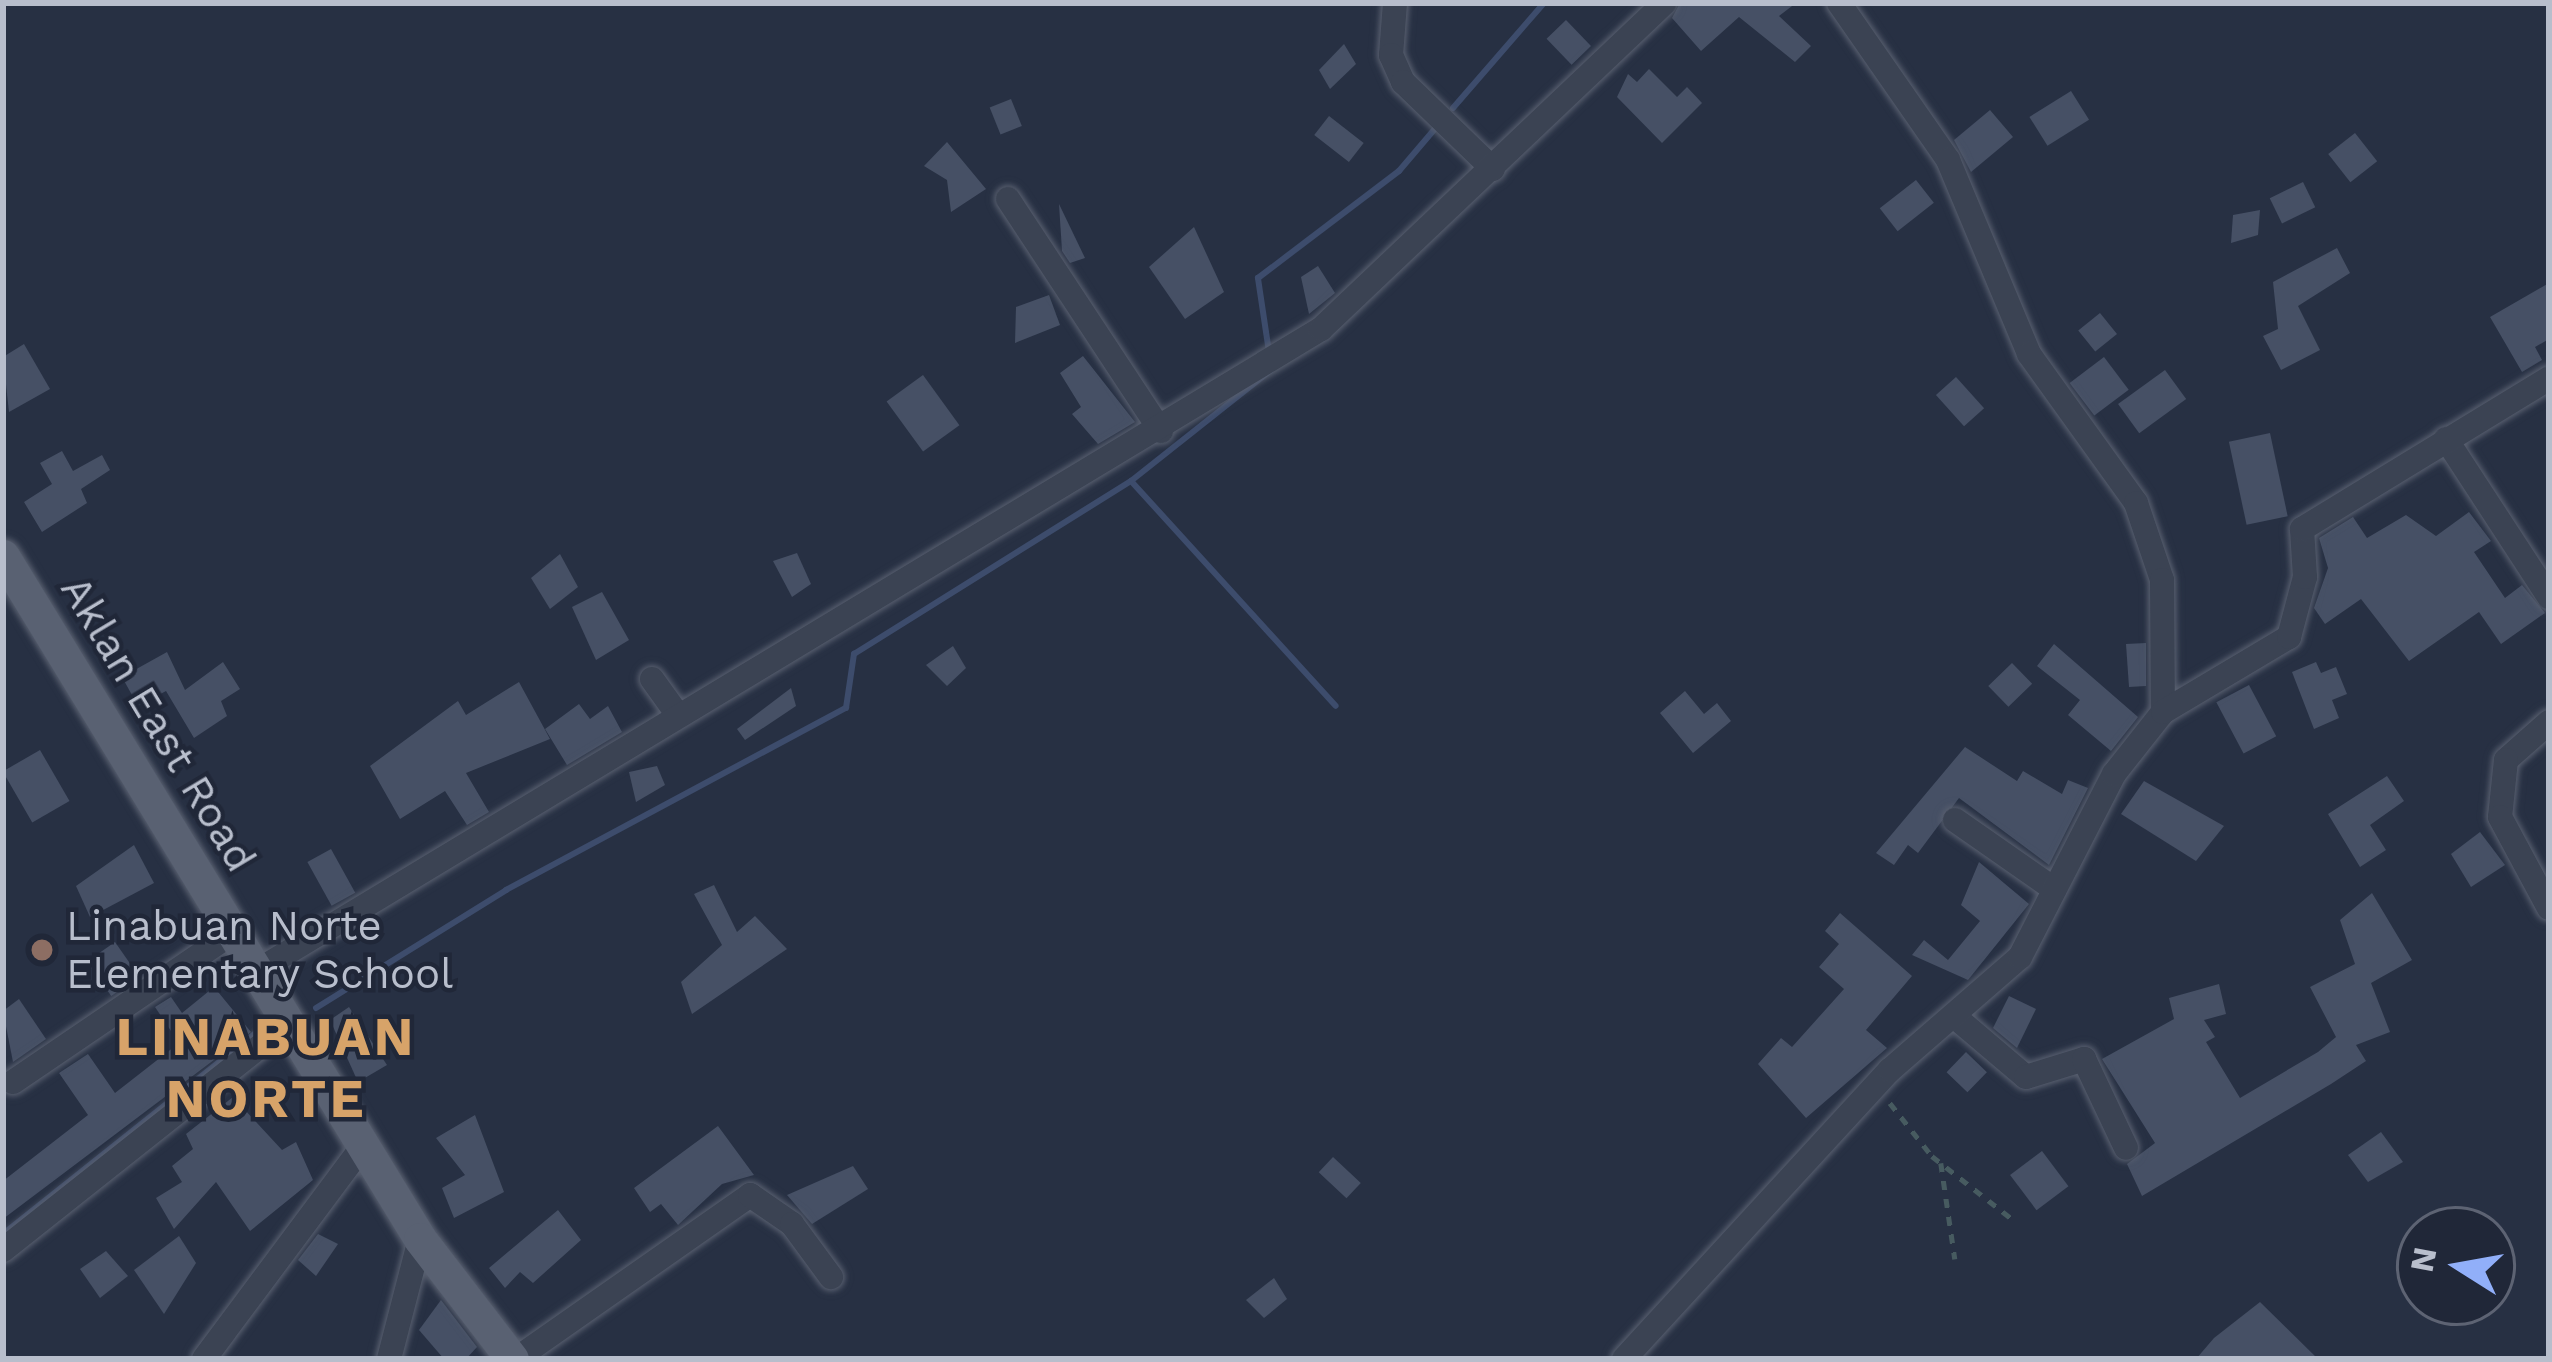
<!DOCTYPE html>
<html>
<head>
<meta charset="utf-8">
<style>
  body { margin:0 }
  #map { position:relative; width:2552px; height:1362px; overflow:hidden; background:#273043; font-family:"Work Sans",sans-serif }
  div>[style] { position:absolute }
  .stream>* { height:6px; margin:-3px; padding:0 3px; transform-origin:3px; border-radius:3px; background:#3d4c6c }
  .building>* { inset:0; background:#465065; transform-origin:0 0 }
  .path>* { height:4.5px; margin-top:-2.25px; transform-origin:0; background:repeating-linear-gradient(90deg,#475b60 0 9px,transparent 0 18px) }
  .roads { filter:drop-shadow(0 0 3px #596070) drop-shadow(0 0 3px #596070) }
  .minor>* { height:24px; margin:-12px; padding:0 12px; transform-origin:12px; border-radius:12px; background:#3b4353 }
  .major>* { height:33px; margin:-16.5px; padding:0 16.5px; transform-origin:16.5px; border-radius:16.5px; background:#596172 }
  .dots>* { width:33px; height:33px; translate:-50% -50%; box-sizing:border-box; border:6px solid #202738; border-radius:50% }
  span { translate:-50% -50%; white-space:nowrap; text-align:center; line-height:1.15; -webkit-text-stroke:9px #202738; paint-order:stroke }
  .street-label { font-size:42px; color:#b8becc }
  .poi-label { font-size:42px; color:#b8becc }
  .left { translate:0 -50%; text-align:left }
  .district-label { font-size:54px; color:#d7a369; font-weight:700; letter-spacing:3px }
  .frame { position:absolute; inset:0; border:6px solid #b8becc; pointer-events:none }
  .north { position:absolute; left:2396px; top:1206px; width:120px; height:120px; box-sizing:border-box; background:#202738; border:3px solid #5d6373; border-radius:50%; rotate:281deg; font-size:33px; font-weight:700; line-height:48px; text-align:center; color:#b8becc }
  .north::after { content:''; display:block; margin:auto; width:42px; height:54px; background:#91aff9; clip-path:polygon(50% 0,100% 100%,50% 72%,0 100%) }
</style>
</head>
<body>
<div id="map">
  <div class="stream">
    <div style="left:1453px;top:108px;width:139px;rotate:-49.1deg"></div>
    <div style="left:1269px;top:352px;width:75px;rotate:-98.5deg"></div>
    <div style="left:1258px;top:278px;width:177px;rotate:-37.2deg"></div>
    <div style="left:1399px;top:171px;width:62px;rotate:-49.6deg"></div>
    <div style="left:1131px;top:481px;width:304px;rotate:47.7deg"></div>
    <div style="left:316px;top:1008px;width:224px;rotate:-31.8deg"></div>
    <div style="left:506px;top:890px;width:386px;rotate:-28.2deg"></div>
    <div style="left:846px;top:708px;width:55px;rotate:-81.6deg"></div>
    <div style="left:854px;top:654px;width:327px;rotate:-32deg"></div>
    <div style="left:1131px;top:481px;width:179px;rotate:-38.4deg"></div>
    <div style="left:3px;top:1234px;width:323px;rotate:-38.5deg"></div>
  </div>
  <div class="building">
    <div style="clip-path:polygon(1680px 3px,1796px 3px,1779px 16px,1811px 46px,1795px 62px,1739px 17px,1701px 51px,1672px 18px)"></div>
    <div style="left:1566px;top:20px;width:36px;height:27px;rotate:46deg"></div>
    <div style="clip-path:polygon(1344px 44px,1356px 64px,1330px 89px,1319px 70px)"></div>
    <div style="clip-path:polygon(1649px 69px,1677px 97px,1687px 87px,1702px 103px,1662px 143px,1617px 97px,1628px 74px,1637px 82px)"></div>
    <div style="left:2071px;top:91px;width:34px;height:49px;rotate:58deg"></div>
    <div style="left:1011px;top:99px;width:29px;height:23px;rotate:68deg"></div>
    <div style="clip-path:polygon(1990px 110px,2013px 137px,1971px 172px,1954px 140px)"></div>
    <div style="left:1329px;top:116px;width:44px;height:24px;rotate:38deg"></div>
    <div style="left:2355px;top:133px;width:36px;height:34px;rotate:52deg"></div>
    <div style="clip-path:polygon(947px 142px,986px 189px,951px 212px,947px 180px,924px 166px)"></div>
    <div style="left:1916px;top:180px;width:29px;height:46px;rotate:52deg"></div>
    <div style="left:2303px;top:182px;width:28px;height:37px;rotate:64deg"></div>
    <div style="clip-path:polygon(1059px 204px,1085px 258px,1070px 263px,1062px 251px)"></div>
    <div style="clip-path:polygon(2260px 210px,2258px 235px,2231px 243px,2233px 215px)"></div>
    <div style="clip-path:polygon(1194px 227px,1224px 292px,1185px 319px,1149px 267px)"></div>
    <div style="clip-path:polygon(2337px 248px,2350px 273px,2298px 306px,2320px 350px,2281px 370px,2263px 336px,2278px 329px,2273px 282px)"></div>
    <div style="clip-path:polygon(1318px 266px,1335px 293px,1309px 314px,1301px 277px)"></div>
    <div style="clip-path:polygon(2549px 283px,2549px 339px,2535px 347px,2542px 360px,2522px 372px,2490px 317px)"></div>
    <div style="clip-path:polygon(1049px 295px,1060px 325px,1015px 343px,1016px 307px)"></div>
    <div style="left:2100px;top:313px;width:27px;height:28px;rotate:51deg"></div>
    <div style="clip-path:polygon(24px 344px,50px 389px,9px 412px,3px 357px)"></div>
    <div style="clip-path:polygon(1083px 356px,1135px 422px,1098px 444px,1072px 414px,1081px 407px,1060px 373px)"></div>
    <div style="left:2104px;top:357px;width:41px;height:43px;rotate:53deg"></div>
    <div style="left:2165px;top:370px;width:36px;height:58px;rotate:54deg"></div>
    <div style="left:923px;top:375px;width:62px;height:45px;rotate:54deg"></div>
    <div style="left:1956px;top:377px;width:42px;height:27px;rotate:48deg"></div>
    <div style="left:2270px;top:433px;width:85px;height:42px;rotate:78deg"></div>
    <div style="clip-path:polygon(62px 451px,73px 471px,102px 455px,110px 470px,81px 489px,87px 503px,42px 532px,24px 502px,52px 484px,40px 463px)"></div>
    <div style="clip-path:polygon(2469px 512px,2491px 541px,2474px 552px,2505px 598px,2522px 585px,2545px 613px,2501px 644px,2479px 612px,2409px 661px,2361px 599px,2325px 624px,2314px 608px,2328px 568px,2319px 538px,2353px 517px,2367px 538px,2406px 515px,2436px 536px)"></div>
    <div style="clip-path:polygon(797px 553px,811px 584px,792px 597px,773px 561px)"></div>
    <div style="clip-path:polygon(560px 554px,578px 587px,550px 609px,531px 578px)"></div>
    <div style="clip-path:polygon(602px 592px,629px 640px,596px 660px,572px 607px)"></div>
    <div style="clip-path:polygon(2146px 643px,2146px 686px,2129px 687px,2126px 644px)"></div>
    <div style="clip-path:polygon(2054px 644px,2138px 717px,2111px 751px,2068px 715px,2080px 700px,2037px 666px)"></div>
    <div style="clip-path:polygon(953px 646px,966px 668px,947px 686px,926px 665px)"></div>
    <div style="clip-path:polygon(167px 652px,185px 690px,223px 662px,240px 689px,221px 701px,227px 716px,194px 738px,166px 691px,138px 706px,122px 677px)"></div>
    <div style="clip-path:polygon(2316px 662px,2321px 673px,2336px 667px,2347px 694px,2332px 700px,2339px 718px,2314px 729px,2292px 672px)"></div>
    <div style="left:2012px;top:663px;width:29px;height:33px;rotate:46deg"></div>
    <div style="clip-path:polygon(519px 682px,550px 739px,466px 773px,489px 812px,467px 825px,445px 791px,400px 819px,370px 766px,458px 701px,466px 715px)"></div>
    <div style="left:2249px;top:685px;width:58px;height:37px;rotate:62deg"></div>
    <div style="clip-path:polygon(791px 688px,796px 706px,745px 740px,737px 729px)"></div>
    <div style="clip-path:polygon(1685px 691px,1704px 714px,1717px 703px,1731px 721px,1693px 753px,1660px 713px)"></div>
    <div style="clip-path:polygon(579px 704px,590px 719px,608px 706px,622px 732px,567px 765px,545px 729px)"></div>
    <div style="clip-path:polygon(1965px 747px,2017px 781px,2023px 771px,2062px 794px,2068px 780px,2088px 788px,2049px 865px,1959px 798px,1918px 853px,1908px 845px,1894px 865px,1876px 853px)"></div>
    <div style="left:40px;top:750px;width:59px;height:43px;rotate:60deg"></div>
    <div style="clip-path:polygon(657px 766px,665px 785px,636px 802px,629px 772px)"></div>
    <div style="clip-path:polygon(2387px 776px,2404px 801px,2370px 825px,2386px 850px,2360px 867px,2328px 814px)"></div>
    <div style="clip-path:polygon(2144px 781px,2224px 826px,2196px 861px,2121px 814px)"></div>
    <div style="clip-path:polygon(2480px 832px,2505px 865px,2471px 887px,2451px 854px)"></div>
    <div style="clip-path:polygon(134px 845px,154px 883px,90px 917px,76px 886px)"></div>
    <div style="left:331px;top:849px;width:50px;height:27px;rotate:61deg"></div>
    <div style="clip-path:polygon(1979px 862px,2029px 904px,1968px 980px,1912px 955px,1924px 940px,1948px 960px,1980px 921px,1961px 905px)"></div>
    <div style="clip-path:polygon(714px 885px,737px 932px,755px 916px,787px 949px,692px 1014px,681px 982px,722px 945px,694px 894px)"></div>
    <div style="clip-path:polygon(2372px 893px,2412px 960px,2371px 983px,2390px 1032px,2356px 1045px,2366px 1061px,2331px 1084px,2142px 1196px,2127px 1164px,2155px 1143px,2102px 1059px,2174px 1019px,2169px 998px,2219px 984px,2226px 1014px,2204px 1020px,2215px 1037px,2206px 1042px,2240px 1098px,2318px 1052px,2336px 1037px,2310px 987px,2355px 964px,2340px 920px)"></div>
    <div style="clip-path:polygon(1840px 913px,1912px 976px,1866px 1030px,1887px 1048px,1806px 1118px,1758px 1064px,1781px 1038px,1792px 1047px,1844px 989px,1819px 967px,1839px 944px,1825px 931px)"></div>
    <div style="left:115px;top:942px;width:42px;height:34px;rotate:55deg"></div>
    <div style="clip-path:polygon(214px 987px,251px 1032px,3px 1219px,3px 1181px,88px 1115px,59px 1073px,88px 1054px,115px 1093px,179px 1043px,155px 1007px,171px 997px,182px 1013px)"></div>
    <div style="clip-path:polygon(2009px 996px,2036px 1009px,2017px 1048px,1993px 1028px)"></div>
    <div style="clip-path:polygon(19px 999px,46px 1039px,13px 1062px,3px 1011px)"></div>
    <div style="clip-path:polygon(349px 1007px,387px 1065px,358px 1082px,330px 1020px)"></div>
    <div style="left:1966px;top:1052px;width:29px;height:28px;rotate:44deg"></div>
    <div style="clip-path:polygon(233px 1097px,282px 1150px,296px 1142px,313px 1180px,250px 1231px,216px 1182px,174px 1229px,156px 1198px,182px 1182px,172px 1166px,193px 1149px,186px 1134px)"></div>
    <div style="clip-path:polygon(475px 1115px,504px 1192px,454px 1218px,442px 1188px,465px 1175px,436px 1138px)"></div>
    <div style="clip-path:polygon(718px 1126px,754px 1175px,722px 1184px,678px 1225px,661px 1204px,650px 1212px,634px 1188px)"></div>
    <div style="clip-path:polygon(2381px 1132px,2403px 1162px,2368px 1182px,2348px 1155px)"></div>
    <div style="left:2042px;top:1151px;width:44px;height:40px;rotate:53deg"></div>
    <div style="left:1333px;top:1157px;width:38px;height:21px;rotate:43deg"></div>
    <div style="clip-path:polygon(853px 1166px,868px 1189px,812px 1224px,787px 1195px)"></div>
    <div style="clip-path:polygon(558px 1210px,581px 1240px,533px 1283px,520px 1272px,505px 1288px,489px 1268px)"></div>
    <div style="clip-path:polygon(318px 1234px,338px 1244px,316px 1276px,298px 1260px)"></div>
    <div style="clip-path:polygon(179px 1236px,196px 1263px,164px 1314px,134px 1270px)"></div>
    <div style="clip-path:polygon(106px 1251px,128px 1276px,100px 1298px,80px 1269px)"></div>
    <div style="clip-path:polygon(1274px 1278px,1287px 1299px,1264px 1318px,1246px 1300px)"></div>
    <div style="clip-path:polygon(441px 1300px,477px 1347px,466px 1359px,444px 1359px,419px 1330px)"></div>
    <div style="clip-path:polygon(2260px 1302px,2318px 1359px,2196px 1359px,2214px 1338px)"></div>
  </div>
  <div class="path">
    <div style="left:1890px;top:1103px;width:68px;rotate:51.6deg"></div>
    <div style="left:1932px;top:1156px;width:102px;rotate:38.2deg"></div>
    <div style="left:1941px;top:1163px;width:97px;rotate:81.7deg"></div>
  </div>
  <div class="roads">
    <div class="minor">
      <div style="left:1395px;top:3px;width:52px;rotate:94.4deg"></div>
      <div style="left:1391px;top:55px;width:30px;rotate:66deg"></div>
      <div style="left:1403px;top:82px;width:125px;rotate:44deg"></div>
      <div style="left:1839px;top:3px;width:191px;rotate:55.2deg"></div>
      <div style="left:1948px;top:160px;width:210px;rotate:67.3deg"></div>
      <div style="left:2029px;top:354px;width:183px;rotate:54.3deg"></div>
      <div style="left:2136px;top:503px;width:81px;rotate:71.3deg"></div>
      <div style="left:2162px;top:580px;width:132px;rotate:89.6deg"></div>
      <div style="left:1008px;top:199px;width:278px;rotate:56.6deg"></div>
      <div style="left:2446px;top:439px;width:189px;rotate:56.9deg"></div>
      <div style="left:652px;top:679px;width:44px;rotate:54.2deg"></div>
      <div style="left:2549px;top:722px;width:57px;rotate:138.5deg"></div>
      <div style="left:2506px;top:760px;width:57px;rotate:96deg"></div>
      <div style="left:2500px;top:817px;width:103px;rotate:61.7deg"></div>
      <div style="left:1955px;top:820px;width:121px;rotate:34.9deg"></div>
      <div style="left:257px;top:971px;width:1243px;rotate:-31.11deg"></div>
      <div style="left:1321px;top:329px;width:473px;rotate:-43.5deg"></div>
      <div style="left:1954px;top:1016px;width:94px;rotate:40.3deg"></div>
      <div style="left:2026px;top:1077px;width:61px;rotate:-17.2deg"></div>
      <div style="left:2084px;top:1059px;width:98px;rotate:64.7deg"></div>
      <div style="left:13px;top:1082px;width:265px;rotate:-34.2deg"></div>
      <div style="left:3px;top:1250px;width:364px;rotate:-38.4deg"></div>
      <div style="left:204px;top:1359px;width:264px;rotate:-53.3deg"></div>
      <div style="left:389px;top:1359px;width:124px;rotate:-75.5deg"></div>
      <div style="left:516px;top:1359px;width:286px;rotate:-35deg"></div>
      <div style="left:750px;top:1195px;width:51px;rotate:34.6deg"></div>
      <div style="left:792px;top:1224px;width:66px;rotate:53.7deg"></div>
      <div style="left:1624px;top:1359px;width:393px;rotate:-47.4deg"></div>
      <div style="left:1890px;top:1070px;width:172px;rotate:-41deg"></div>
      <div style="left:2020px;top:957px;width:206px;rotate:-62.8deg"></div>
      <div style="left:2114px;top:774px;width:79px;rotate:-51.7deg"></div>
      <div style="left:2163px;top:712px;width:147px;rotate:-30.8deg"></div>
      <div style="left:2289px;top:637px;width:62px;rotate:-75.1deg"></div>
      <div style="left:2305px;top:577px;width:48px;rotate:-93.6deg"></div>
      <div style="left:2302px;top:529px;width:289px;rotate:-31.4deg"></div>
    </div>
    <div class="major">
      <div style="left:3px;top:556px;width:800px;rotate:58.59deg"></div>
      <div style="left:420px;top:1239px;width:151px;rotate:52.5deg"></div>
    </div>
  </div>
  <div class="dots">
    <div style="left:42px;top:950px;background:#8d6e63"></div>
  </div>
  <div class="street-label">
    <span style="left:158px;top:724px;rotate:59deg">Aklan East Road</span>
  </div>
  <div class="poi-label">
    <span class="left" style="left:66px;top:950px">Linabuan Norte<br>Elementary School</span>
  </div>
  <div class="district-label">
    <span style="left:266px;top:1068px">LINABUAN<br>NORTE</span>
  </div>
  <div class="frame"></div>
  <div class="north">N</div>
</div>
</body>
</html>
